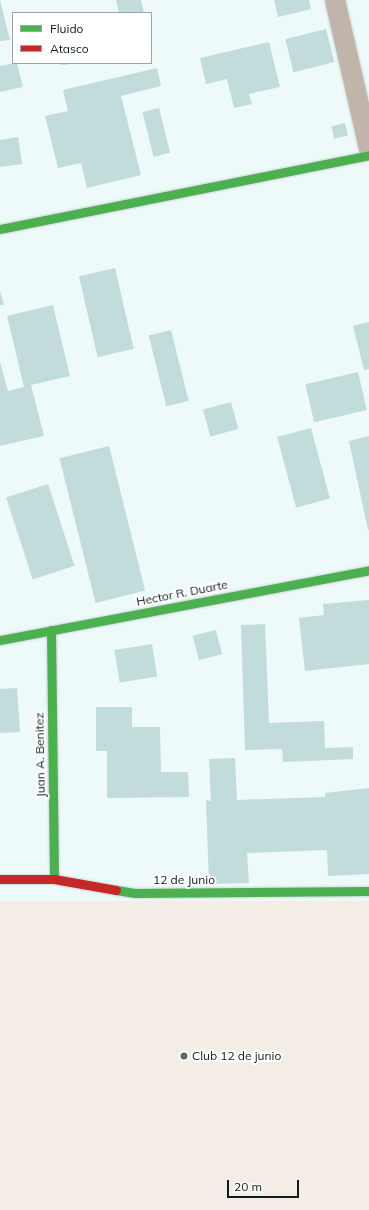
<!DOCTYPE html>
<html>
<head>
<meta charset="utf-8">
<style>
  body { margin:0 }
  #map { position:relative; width:369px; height:1210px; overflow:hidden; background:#eef9f9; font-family:Mulish,sans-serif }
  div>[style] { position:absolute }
  .green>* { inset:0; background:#f4ede5; transform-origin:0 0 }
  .building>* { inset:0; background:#c2dbdb; transform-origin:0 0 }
  .roads { filter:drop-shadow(0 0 1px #cbd5d5) drop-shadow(0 0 1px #cbd5d5) }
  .street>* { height:20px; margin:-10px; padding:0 10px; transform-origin:10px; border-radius:10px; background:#c1b5ab }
  .fast>* { height:9px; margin:-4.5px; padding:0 4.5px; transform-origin:4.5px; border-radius:4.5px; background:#4caf50 }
  .jam>* { height:9px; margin:-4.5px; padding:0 4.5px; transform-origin:4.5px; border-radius:4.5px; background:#c62828 }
  .dots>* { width:11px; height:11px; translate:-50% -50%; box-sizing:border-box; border:2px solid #fff; border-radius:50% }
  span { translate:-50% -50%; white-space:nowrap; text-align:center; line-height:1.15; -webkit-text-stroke:4px #fff; paint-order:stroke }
  .street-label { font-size:12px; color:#0e1b1b }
  .poi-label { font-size:12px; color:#0e1b1b }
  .left { translate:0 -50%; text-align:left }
  .legend { position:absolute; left:12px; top:12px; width:140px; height:52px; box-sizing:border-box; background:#fff; border:1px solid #9fa4a4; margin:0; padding:5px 7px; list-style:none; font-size:12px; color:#0e1b1b }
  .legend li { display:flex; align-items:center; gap:8px; height:20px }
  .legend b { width:20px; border:1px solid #9fa4a4 }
  .scale { position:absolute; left:227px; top:1180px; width:72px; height:18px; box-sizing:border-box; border:2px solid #0e1b1b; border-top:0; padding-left:5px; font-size:12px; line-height:14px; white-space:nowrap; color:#0e1b1b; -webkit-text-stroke:3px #fff; paint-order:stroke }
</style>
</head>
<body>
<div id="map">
  <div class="green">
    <div style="left:369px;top:901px;width:309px;height:369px;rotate:90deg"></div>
  </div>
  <div class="building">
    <div style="clip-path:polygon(0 0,10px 40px,0 41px)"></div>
    <div style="clip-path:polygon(116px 0,141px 0,144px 13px,119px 13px)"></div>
    <div style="clip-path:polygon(274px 0,309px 0,311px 9px,278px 17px)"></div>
    <div style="left:326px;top:29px;width:34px;height:42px;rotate:76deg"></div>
    <div style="clip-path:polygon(269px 42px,280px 87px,249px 94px,252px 104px,234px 108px,227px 79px,206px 84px,200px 58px)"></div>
    <div style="clip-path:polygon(17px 63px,23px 87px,0 92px,0 66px)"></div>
    <div style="clip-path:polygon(61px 63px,71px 63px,71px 64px,61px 65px)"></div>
    <div style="clip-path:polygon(157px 68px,161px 86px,121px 96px,141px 175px,87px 188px,81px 163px,58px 168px,45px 116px,68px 111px,63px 90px)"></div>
    <div style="left:159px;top:108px;width:46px;height:17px;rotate:76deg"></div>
    <div style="left:345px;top:123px;width:13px;height:14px;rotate:77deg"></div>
    <div style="clip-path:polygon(18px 137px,22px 164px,0 167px,0 140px)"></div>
    <div style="left:115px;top:268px;width:83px;height:37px;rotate:77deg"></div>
    <div style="clip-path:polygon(0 291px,4px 305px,0 305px)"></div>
    <div style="clip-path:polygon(53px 305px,70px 376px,31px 385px,44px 436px,0 446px,0 362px,8px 391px,24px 387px,7px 316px)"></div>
    <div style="clip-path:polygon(369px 322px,369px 369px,364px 370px,353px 326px)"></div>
    <div style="left:171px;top:330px;width:73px;height:23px;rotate:76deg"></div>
    <div style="left:358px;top:372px;width:39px;height:54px;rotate:77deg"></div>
    <div style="left:231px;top:402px;width:28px;height:29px;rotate:75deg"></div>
    <div style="left:311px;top:428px;width:73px;height:35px;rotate:75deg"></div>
    <div style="clip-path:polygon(369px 436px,369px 530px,368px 530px,349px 441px)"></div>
    <div style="left:109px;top:446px;width:149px;height:51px;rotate:76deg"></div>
    <div style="left:48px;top:484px;width:86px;height:44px;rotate:72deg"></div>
    <div style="clip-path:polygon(369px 600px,369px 664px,305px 671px,299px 618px,324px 615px,323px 604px)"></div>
    <div style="clip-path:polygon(265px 624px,269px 723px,324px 721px,325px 748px,353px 747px,353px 759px,283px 762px,282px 749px,245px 750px,241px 625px)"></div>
    <div style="left:216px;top:630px;width:25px;height:24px;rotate:76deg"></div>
    <div style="left:152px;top:644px;width:33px;height:38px;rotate:81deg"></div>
    <div style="clip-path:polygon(17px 688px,20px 732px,0 733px,0 689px)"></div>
    <div style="clip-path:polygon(96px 707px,132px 707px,132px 727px,160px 727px,161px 772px,188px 772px,189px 797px,107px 798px,107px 751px,96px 751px)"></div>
    <div style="clip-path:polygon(235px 758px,237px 800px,325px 797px,325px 793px,369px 788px,369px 874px,328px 876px,327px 850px,247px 853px,249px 883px,209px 884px,206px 800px,211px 801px,209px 759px)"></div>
  </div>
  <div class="roads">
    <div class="street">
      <div style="left:335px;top:0;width:153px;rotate:77.1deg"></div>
    </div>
    <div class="fast">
      <div style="left:0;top:229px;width:376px;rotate:-11.3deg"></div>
      <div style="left:51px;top:630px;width:249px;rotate:89.3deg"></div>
      <div style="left:0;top:640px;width:376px;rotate:-10.7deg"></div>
      <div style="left:116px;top:890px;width:19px;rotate:9deg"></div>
      <div style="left:135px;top:893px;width:234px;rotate:-0.5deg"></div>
    </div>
    <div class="jam">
      <div style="left:0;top:879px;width:54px"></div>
      <div style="left:54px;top:879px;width:63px;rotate:10.1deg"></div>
    </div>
  </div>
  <div class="dots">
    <div style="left:184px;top:1056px;background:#5c6969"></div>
  </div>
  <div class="street-label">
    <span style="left:182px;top:593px;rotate:-11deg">Hector R. Duarte</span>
    <span style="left:40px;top:755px;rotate:-91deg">Juan A. Benitez</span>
    <span style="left:184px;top:880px">12 de Junio</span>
  </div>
  <div class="poi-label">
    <span class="left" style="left:192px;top:1056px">Club 12 de junio</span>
  </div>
  <ul class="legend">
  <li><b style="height:5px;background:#4caf50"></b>Fluido</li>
  <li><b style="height:5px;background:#c62828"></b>Atasco</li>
  </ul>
  <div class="scale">20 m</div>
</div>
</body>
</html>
